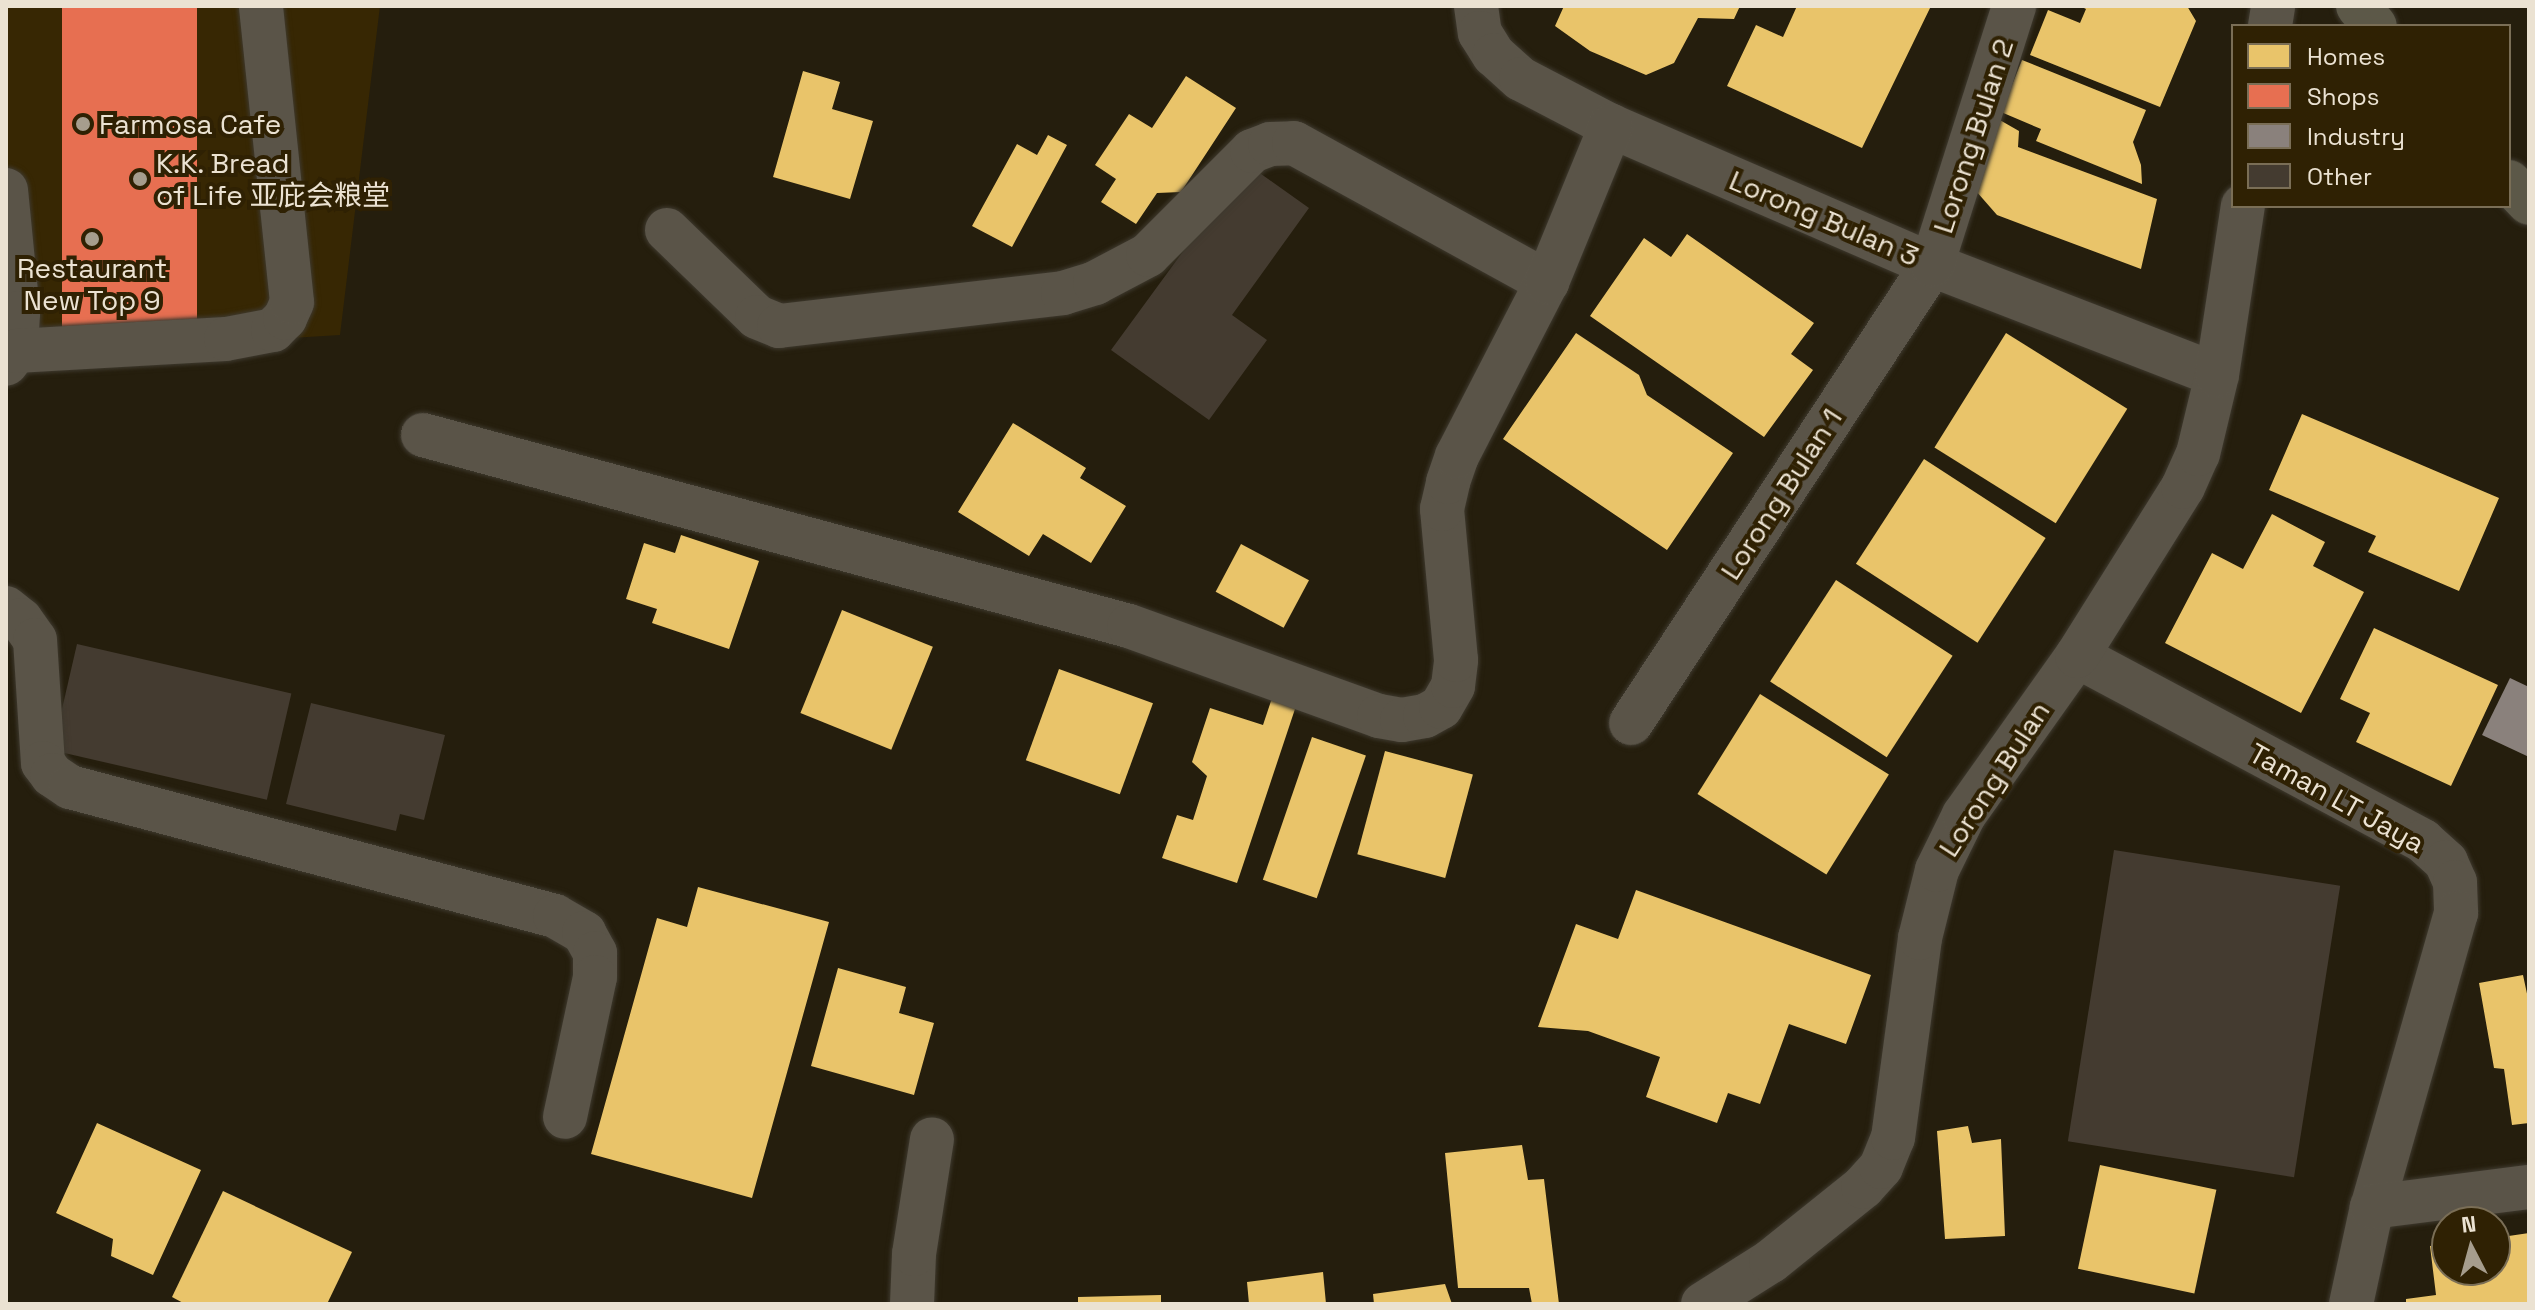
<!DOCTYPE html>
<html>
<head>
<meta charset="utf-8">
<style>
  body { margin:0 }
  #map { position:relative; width:2535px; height:1310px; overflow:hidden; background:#251e0d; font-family:"Space Grotesk","Noto Sans SC",sans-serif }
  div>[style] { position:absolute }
  .built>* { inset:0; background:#372703 }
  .homes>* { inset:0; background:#e9c46a; transform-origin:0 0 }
  .shops>* { inset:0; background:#e76f51; transform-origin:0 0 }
  .industry>* { inset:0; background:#8a817c }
  .building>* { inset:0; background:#443b30; transform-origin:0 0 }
  .roads { filter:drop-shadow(0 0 2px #3e392e) drop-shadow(0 0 2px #3e392e) }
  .minor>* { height:44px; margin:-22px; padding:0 22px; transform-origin:22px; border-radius:22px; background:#5a5448 }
  .major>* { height:44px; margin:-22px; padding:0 22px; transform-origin:22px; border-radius:22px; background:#5c5848 }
  .dots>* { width:22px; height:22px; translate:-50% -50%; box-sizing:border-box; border:4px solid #2f2103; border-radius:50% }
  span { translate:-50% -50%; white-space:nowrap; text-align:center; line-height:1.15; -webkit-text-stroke:8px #2f2103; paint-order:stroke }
  .poi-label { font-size:28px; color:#ebe2d2 }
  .left { translate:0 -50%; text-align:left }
  .street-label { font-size:28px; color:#ebe2d2 }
  .frame { position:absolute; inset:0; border:8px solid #ebe2d2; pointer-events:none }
  .legend { position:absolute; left:2231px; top:24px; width:280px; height:184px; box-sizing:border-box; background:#2f2103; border:2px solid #7a6e56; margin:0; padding:10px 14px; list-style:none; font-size:24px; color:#ebe2d2 }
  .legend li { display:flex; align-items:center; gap:16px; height:40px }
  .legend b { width:40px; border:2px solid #7a6e56 }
  .north { position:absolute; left:2431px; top:1206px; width:80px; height:80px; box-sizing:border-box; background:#2f2103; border:2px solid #7a6e56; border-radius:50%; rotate:354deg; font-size:22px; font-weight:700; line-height:32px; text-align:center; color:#ebe2d2 }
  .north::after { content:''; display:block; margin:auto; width:28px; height:36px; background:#a69d8d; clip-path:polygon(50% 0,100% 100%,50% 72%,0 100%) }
</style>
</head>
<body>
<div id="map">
  <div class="built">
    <div style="clip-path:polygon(6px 6px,380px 6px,340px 335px,16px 355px,6px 368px)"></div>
  </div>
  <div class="homes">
    <div style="clip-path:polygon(1564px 6px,1740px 6px,1734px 19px,1698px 18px,1674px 63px,1646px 75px,1590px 51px,1555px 26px)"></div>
    <div style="clip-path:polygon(1797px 6px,1931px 6px,1862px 148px,1727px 86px,1756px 25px,1783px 37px)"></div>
    <div style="clip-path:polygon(2080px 6px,2187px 6px,2196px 21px,2160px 107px,2030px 55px,2048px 10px,2080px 23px,2086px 9px)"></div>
    <div style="clip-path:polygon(2022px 60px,2146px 110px,2133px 142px,2141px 165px,2142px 184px,2036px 141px,2041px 129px,2001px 112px)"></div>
    <div style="clip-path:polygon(803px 71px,840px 82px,832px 109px,873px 121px,850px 199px,773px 177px)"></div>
    <div style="clip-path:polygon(1186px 76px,1236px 108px,1181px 192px,1157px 193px,1136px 224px,1101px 202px,1116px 179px,1095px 165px,1129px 114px,1152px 128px)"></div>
    <div style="clip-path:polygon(1998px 119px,2019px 131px,2018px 147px,2157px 199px,2141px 269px,1997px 215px,1969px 183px)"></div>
    <div style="clip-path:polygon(1048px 135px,1067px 145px,1012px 247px,972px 226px,1017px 144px,1037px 155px)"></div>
    <div style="clip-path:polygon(1687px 234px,1814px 323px,1791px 354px,1813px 370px,1764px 437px,1590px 316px,1644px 238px,1671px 257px)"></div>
    <div style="clip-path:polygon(1576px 333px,1639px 375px,1647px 395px,1733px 453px,1667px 550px,1503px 439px)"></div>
    <div style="left:2006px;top:333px;width:143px;height:135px;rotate:32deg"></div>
    <div style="clip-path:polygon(2302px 414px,2499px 498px,2459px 591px,2368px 552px,2376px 536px,2269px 490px)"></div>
    <div style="clip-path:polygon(1013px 423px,1086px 468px,1080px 478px,1126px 506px,1091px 563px,1043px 534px,1029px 556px,958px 512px)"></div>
    <div style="left:1924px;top:459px;width:145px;height:125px;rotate:33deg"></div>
    <div style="clip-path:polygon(2272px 514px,2325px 542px,2313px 566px,2364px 592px,2301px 713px,2165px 643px,2212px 553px,2243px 569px)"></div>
    <div style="clip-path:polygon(681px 535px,759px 561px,729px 649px,652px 623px,657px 609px,626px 599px,644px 543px,675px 553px)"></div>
    <div style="left:1241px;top:544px;width:77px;height:54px;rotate:28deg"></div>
    <div style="left:1836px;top:580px;width:139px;height:121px;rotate:33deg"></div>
    <div style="left:842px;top:610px;width:98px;height:111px;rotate:22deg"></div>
    <div style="clip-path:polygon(2374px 628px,2498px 685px,2451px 786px,2356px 742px,2370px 713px,2340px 699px)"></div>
    <div style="left:1059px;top:669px;width:100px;height:97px;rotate:20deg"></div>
    <div style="left:1760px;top:694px;width:152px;height:118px;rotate:32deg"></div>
    <div style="clip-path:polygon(1272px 698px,1296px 706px,1237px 883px,1162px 858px,1177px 815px,1193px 820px,1207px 776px,1192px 762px,1210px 708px,1263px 725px)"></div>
    <div style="left:1312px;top:737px;width:57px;height:151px;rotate:19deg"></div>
    <div style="left:1385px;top:751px;width:91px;height:107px;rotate:15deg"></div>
    <div style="clip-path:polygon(698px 887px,829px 922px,752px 1198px,591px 1154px,657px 918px,687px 927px)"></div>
    <div style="clip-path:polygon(1636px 890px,1871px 975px,1846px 1044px,1789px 1024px,1760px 1104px,1728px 1093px,1717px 1123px,1646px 1097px,1660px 1057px,1588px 1031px,1538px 1027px,1576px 924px,1618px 939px)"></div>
    <div style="clip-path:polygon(838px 968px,906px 987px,899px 1013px,934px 1023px,914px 1095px,811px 1066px)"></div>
    <div style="clip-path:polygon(2523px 975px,2529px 1003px,2529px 1123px,2512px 1125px,2504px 1069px,2494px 1068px,2479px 983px)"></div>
    <div style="clip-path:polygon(97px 1123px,201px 1170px,153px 1275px,111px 1256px,113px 1239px,56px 1213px)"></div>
    <div style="clip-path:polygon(1968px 1126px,1972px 1143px,2001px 1139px,2005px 1236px,1945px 1239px,1937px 1131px)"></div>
    <div style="clip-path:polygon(1522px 1145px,1528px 1180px,1544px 1179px,1559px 1304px,1532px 1304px,1529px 1288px,1458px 1288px,1445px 1153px)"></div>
    <div style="left:2100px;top:1165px;width:119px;height:106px;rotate:12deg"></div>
    <div style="clip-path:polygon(223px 1191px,352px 1252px,327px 1304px,185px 1304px,172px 1297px)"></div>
    <div style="clip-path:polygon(2529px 1233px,2529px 1304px,2406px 1304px,2406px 1299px,2436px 1295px,2430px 1246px,2447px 1244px,2447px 1270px,2495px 1270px,2495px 1238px)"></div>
    <div style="clip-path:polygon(1323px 1272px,1326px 1304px,1249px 1304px,1247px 1282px)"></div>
    <div style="clip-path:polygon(1445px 1284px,1452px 1304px,1374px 1304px,1373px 1294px)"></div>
    <div style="clip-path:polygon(1161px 1295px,1161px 1304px,1078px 1304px,1078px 1297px)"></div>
  </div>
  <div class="shops">
    <div style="left:62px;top:6px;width:135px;height:328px"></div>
  </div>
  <div class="industry">
    <div style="clip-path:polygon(2510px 678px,2529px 687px,2529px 757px,2482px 735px)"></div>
  </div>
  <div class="building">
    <div style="clip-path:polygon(1247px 164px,1309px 208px,1232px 315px,1267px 340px,1209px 420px,1111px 350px)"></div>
    <div style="left:77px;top:644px;width:220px;height:109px;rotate:13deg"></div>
    <div style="clip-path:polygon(311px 703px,445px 735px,424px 820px,400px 814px,396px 831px,286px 804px)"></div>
    <div style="left:2114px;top:850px;width:229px;height:295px;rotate:9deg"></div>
  </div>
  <div class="roads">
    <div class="minor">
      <div style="left:1476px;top:6px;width:27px;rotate:82deg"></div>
      <div style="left:1480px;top:33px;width:26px;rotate:58deg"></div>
      <div style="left:1494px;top:55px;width:36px;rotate:42deg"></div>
      <div style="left:1521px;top:79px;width:102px;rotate:27.6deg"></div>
      <div style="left:1611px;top:126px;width:350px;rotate:23.4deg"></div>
      <div style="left:1932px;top:265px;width:305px;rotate:21.1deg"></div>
      <div style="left:2270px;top:26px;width:20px;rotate:-81deg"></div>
      <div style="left:6px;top:190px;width:124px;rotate:84.4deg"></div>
      <div style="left:18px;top:313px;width:38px;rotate:93deg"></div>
      <div style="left:16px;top:351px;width:16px;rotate:128deg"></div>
      <div style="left:667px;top:230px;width:125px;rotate:44deg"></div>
      <div style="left:757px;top:317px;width:24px;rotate:22deg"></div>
      <div style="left:779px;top:326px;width:286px;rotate:-6.6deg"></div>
      <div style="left:1063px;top:293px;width:34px;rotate:-17deg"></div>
      <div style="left:1095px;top:283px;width:60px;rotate:-27.8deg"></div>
      <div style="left:1148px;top:255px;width:147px;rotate:-45deg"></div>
      <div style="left:1252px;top:151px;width:19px;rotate:-21deg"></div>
      <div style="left:1270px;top:144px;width:24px;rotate:-2deg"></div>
      <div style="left:1294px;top:143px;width:289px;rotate:28.8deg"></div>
      <div style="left:16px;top:351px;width:210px;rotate:-3.3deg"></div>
      <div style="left:226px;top:339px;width:48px;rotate:-10.8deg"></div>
      <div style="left:273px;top:330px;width:17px;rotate:-45deg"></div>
      <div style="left:285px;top:318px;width:17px;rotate:-66deg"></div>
      <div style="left:292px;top:302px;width:298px;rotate:-96deg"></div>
      <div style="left:423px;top:435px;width:731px;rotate:15.14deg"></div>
      <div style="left:1129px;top:626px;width:266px;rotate:19.8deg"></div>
      <div style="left:1379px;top:716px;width:23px;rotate:10deg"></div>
      <div style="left:1402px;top:720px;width:23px;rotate:-10deg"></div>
      <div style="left:1425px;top:716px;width:18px;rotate:-29deg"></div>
      <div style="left:1441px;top:707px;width:24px;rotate:-60deg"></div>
      <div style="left:1453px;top:686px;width:26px;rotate:-83deg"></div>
      <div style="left:1456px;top:660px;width:152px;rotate:-95.3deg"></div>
      <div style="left:1442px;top:509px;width:28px;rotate:-77deg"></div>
      <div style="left:1448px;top:482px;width:28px;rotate:-71deg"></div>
      <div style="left:1457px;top:456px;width:196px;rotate:-62.7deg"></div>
      <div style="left:1547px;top:282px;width:169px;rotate:-67.7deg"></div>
      <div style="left:6px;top:608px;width:19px;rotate:39deg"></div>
      <div style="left:21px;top:620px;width:24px;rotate:55deg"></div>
      <div style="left:35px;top:640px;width:123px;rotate:86.3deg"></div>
      <div style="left:43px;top:763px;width:15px;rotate:53deg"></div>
      <div style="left:52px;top:775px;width:22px;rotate:34deg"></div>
      <div style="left:70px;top:787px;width:502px;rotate:14.89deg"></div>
      <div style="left:555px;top:916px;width:34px;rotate:30deg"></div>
      <div style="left:584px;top:933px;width:23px;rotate:61deg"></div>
      <div style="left:595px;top:953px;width:24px;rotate:90deg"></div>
      <div style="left:595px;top:977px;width:143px;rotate:102.1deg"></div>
      <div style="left:2077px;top:656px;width:392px;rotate:28.1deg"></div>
      <div style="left:2423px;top:841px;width:31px;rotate:42deg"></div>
      <div style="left:2446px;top:862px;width:22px;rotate:66deg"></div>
      <div style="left:2455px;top:882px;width:31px;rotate:88deg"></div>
      <div style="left:2456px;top:913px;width:306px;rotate:105.9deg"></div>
      <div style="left:2372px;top:1207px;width:99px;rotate:102.2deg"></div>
      <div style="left:1631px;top:723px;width:548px;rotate:-56.69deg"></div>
      <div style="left:1932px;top:265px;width:272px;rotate:-72.4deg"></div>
      <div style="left:2372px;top:1207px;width:158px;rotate:-7.3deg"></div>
      <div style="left:912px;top:1304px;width:50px;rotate:-87.7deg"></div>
      <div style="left:914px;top:1254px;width:116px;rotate:-81.1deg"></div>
      <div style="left:1703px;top:1304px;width:80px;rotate:-32.3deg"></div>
      <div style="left:1771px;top:1261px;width:118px;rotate:-38.8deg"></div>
      <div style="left:1863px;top:1187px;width:27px;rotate:-48deg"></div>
      <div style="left:1881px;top:1167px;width:31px;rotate:-68deg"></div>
      <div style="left:1893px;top:1138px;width:202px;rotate:-82.3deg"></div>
      <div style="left:1920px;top:938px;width:70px;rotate:-76deg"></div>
      <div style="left:1937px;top:870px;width:61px;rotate:-63.9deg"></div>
      <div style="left:1964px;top:815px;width:195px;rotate:-54.6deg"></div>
      <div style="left:2077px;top:656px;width:199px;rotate:-57.9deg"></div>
      <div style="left:2183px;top:487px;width:36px;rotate:-66deg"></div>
      <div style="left:2198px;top:454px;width:81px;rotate:-76.5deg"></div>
      <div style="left:2217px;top:375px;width:171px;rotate:-81.3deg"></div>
    </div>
    <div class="major">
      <div style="left:2358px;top:6px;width:26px;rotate:50deg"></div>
      <div style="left:2509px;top:182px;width:29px;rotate:46deg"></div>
    </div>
  </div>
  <div class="dots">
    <div style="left:83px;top:124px;background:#a69d8d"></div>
    <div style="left:140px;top:179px;background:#a69d8d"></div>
    <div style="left:92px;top:239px;background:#a69d8d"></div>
  </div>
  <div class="poi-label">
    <span class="left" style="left:99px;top:124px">Farmosa Cafe</span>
    <span class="left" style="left:156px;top:179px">K.K. Bread<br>of Life 亚庇会粮堂</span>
    <span style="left:92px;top:284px">Restaurant<br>New Top 9</span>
  </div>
  <div class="street-label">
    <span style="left:1973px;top:136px;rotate:-72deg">Lorong Bulan 2</span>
    <span style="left:1824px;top:218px;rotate:23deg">Lorong Bulan 3</span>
    <span style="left:1781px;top:494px;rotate:-57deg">Lorong Bulan 1</span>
    <span style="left:1994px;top:779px;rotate:-57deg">Lorong Bulan</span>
    <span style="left:2337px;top:798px;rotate:29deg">Taman LT Jaya</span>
  </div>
  <div class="frame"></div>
  <ul class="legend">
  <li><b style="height:22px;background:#e9c46a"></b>Homes</li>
  <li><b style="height:22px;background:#e76f51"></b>Shops</li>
  <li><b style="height:22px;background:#8a817c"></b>Industry</li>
  <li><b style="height:22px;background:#443b30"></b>Other</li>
  </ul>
  <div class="north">N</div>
</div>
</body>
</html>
